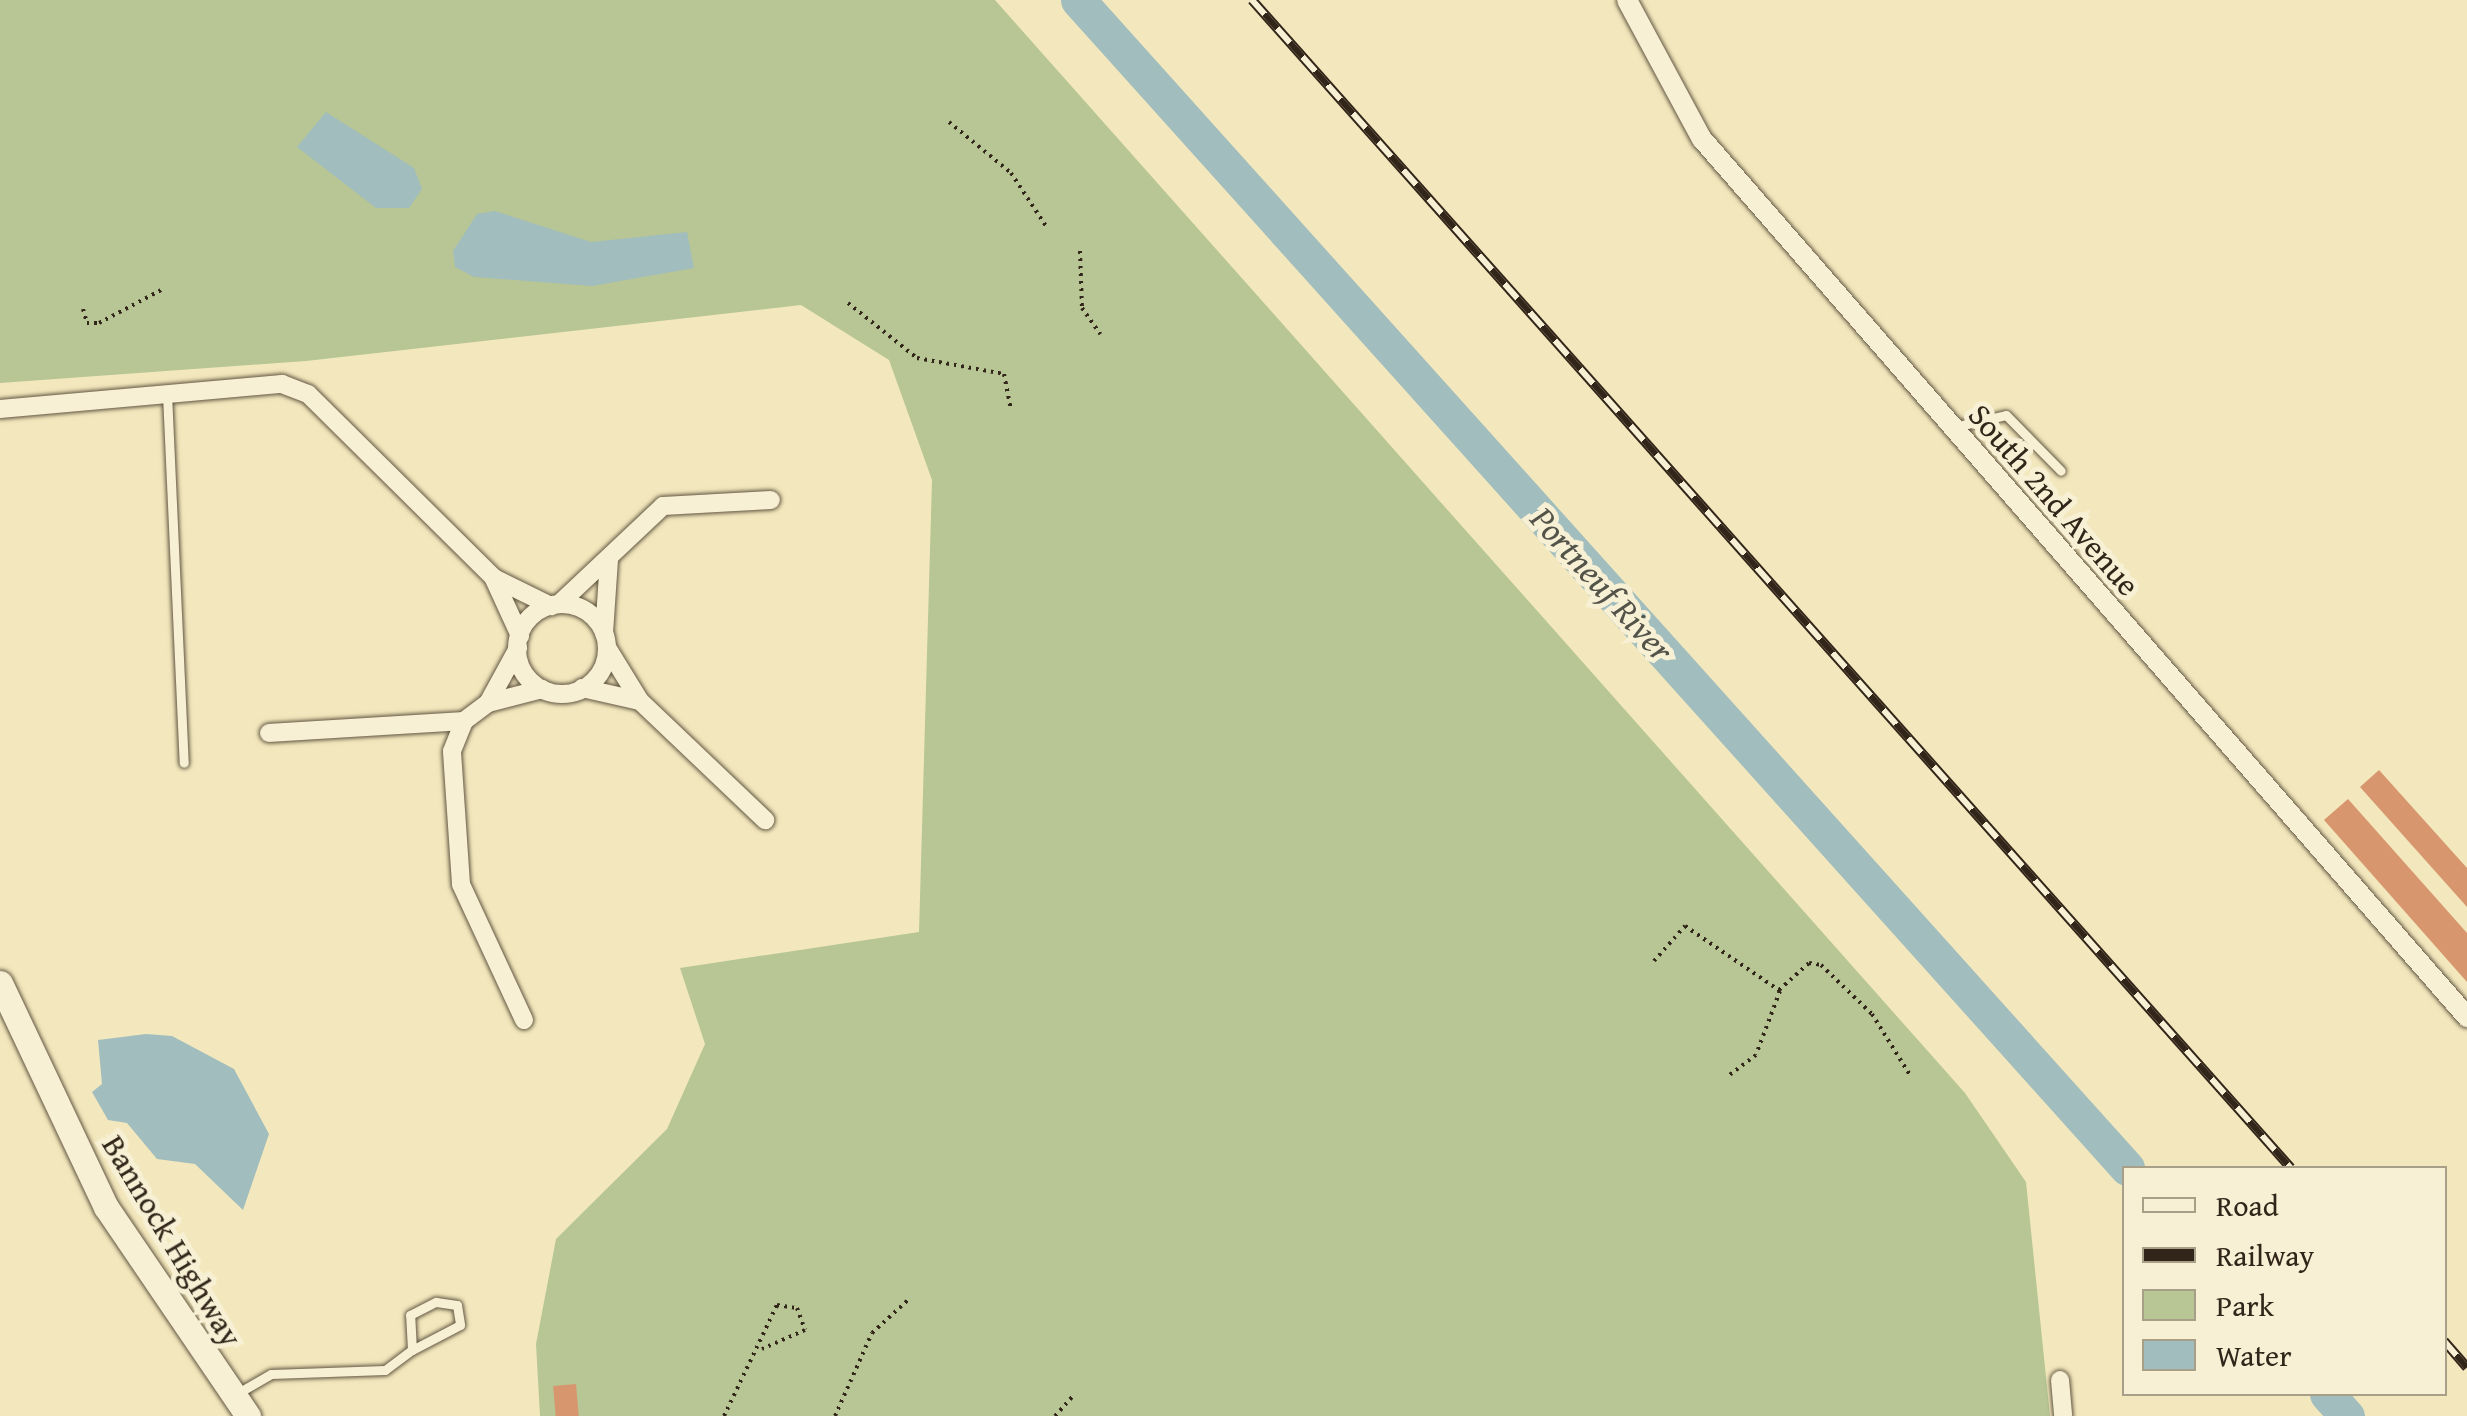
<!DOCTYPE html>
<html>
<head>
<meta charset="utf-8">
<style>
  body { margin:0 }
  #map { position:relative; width:2467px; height:1416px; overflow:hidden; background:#f3e8bd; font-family:"Gentium Book Plus",serif }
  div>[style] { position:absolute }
  .green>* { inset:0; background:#b7c694 }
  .water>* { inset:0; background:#a1bdbd }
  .river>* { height:35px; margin:-17.5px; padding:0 17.5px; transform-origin:17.5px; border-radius:17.5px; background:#a1bdbd }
  .building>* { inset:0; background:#d7966e; transform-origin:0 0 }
  .path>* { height:4px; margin-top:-2px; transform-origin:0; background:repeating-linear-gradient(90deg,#322519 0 2.5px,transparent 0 7.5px) }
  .roads { filter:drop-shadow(0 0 2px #625642) drop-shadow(0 0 2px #625642) }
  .service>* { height:9px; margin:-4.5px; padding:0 4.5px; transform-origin:4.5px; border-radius:4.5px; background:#f7f0d4 }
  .minor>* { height:18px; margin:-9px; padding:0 9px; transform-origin:9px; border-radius:9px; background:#f7f0d4 }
  .minor>.ring { margin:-9px; padding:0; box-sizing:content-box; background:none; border:18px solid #f7f0d4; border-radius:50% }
  .tertiary>* { height:20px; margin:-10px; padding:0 10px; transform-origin:10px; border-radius:10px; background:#f7f0d4 }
  .secondary>* { height:25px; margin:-12.5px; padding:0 12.5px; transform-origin:12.5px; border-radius:12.5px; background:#f7f0d4 }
  .rail>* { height:10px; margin-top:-5px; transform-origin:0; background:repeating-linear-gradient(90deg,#f7f0d4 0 19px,#322519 0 38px); box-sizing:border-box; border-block:2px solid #322519 }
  span { translate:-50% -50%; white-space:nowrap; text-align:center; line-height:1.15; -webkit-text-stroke:10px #f7f0d4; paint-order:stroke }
  .street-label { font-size:32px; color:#322519 }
  .water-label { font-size:35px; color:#53534a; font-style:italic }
  .legend { position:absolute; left:2122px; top:1166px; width:325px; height:230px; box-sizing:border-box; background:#f7f0d4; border:2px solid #a89f89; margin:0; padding:12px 18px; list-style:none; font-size:30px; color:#322519 }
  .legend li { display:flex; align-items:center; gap:20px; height:50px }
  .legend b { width:50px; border:2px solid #a89f89 }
</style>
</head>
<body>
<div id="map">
  <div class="green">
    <div style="clip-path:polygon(0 0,995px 0,1965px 1093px,2026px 1182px,2050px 1416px,540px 1416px,536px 1344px,556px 1239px,667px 1129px,705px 1044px,680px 968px,919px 932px,932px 480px,889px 360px,801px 305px,306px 361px,0 383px)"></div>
  </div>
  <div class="water">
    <div style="clip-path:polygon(326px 112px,414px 168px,422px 189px,409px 208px,376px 208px,297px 147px)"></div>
    <div style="clip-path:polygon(495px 211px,591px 242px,687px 232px,694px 268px,592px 286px,474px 277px,455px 267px,453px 251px,477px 214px)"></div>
    <div style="clip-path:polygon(146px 1034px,172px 1036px,234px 1069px,269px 1134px,243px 1210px,195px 1164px,157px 1159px,127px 1123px,108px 1120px,92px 1092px,102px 1084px,98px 1040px)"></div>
  </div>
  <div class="river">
    <div style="left:1078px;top:0;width:1570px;rotate:48.07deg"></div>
    <div style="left:2327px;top:1394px;width:30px;rotate:48deg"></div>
  </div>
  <div class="building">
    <div style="clip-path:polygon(2379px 770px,2467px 868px,2467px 907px,2360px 787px)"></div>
    <div style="clip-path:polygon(2348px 799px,2467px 933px,2467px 982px,2324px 820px)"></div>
    <div style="left:576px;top:1384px;width:32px;height:23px;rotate:85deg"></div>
  </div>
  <div class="path">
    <div style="left:949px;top:122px;width:80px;rotate:39.4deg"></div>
    <div style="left:1011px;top:173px;width:64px;rotate:56.6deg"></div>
    <div style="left:1080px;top:251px;width:57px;rotate:88deg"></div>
    <div style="left:1082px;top:308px;width:32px;rotate:55deg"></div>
    <div style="left:848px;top:303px;width:88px;rotate:38.6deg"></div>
    <div style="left:917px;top:358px;width:88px;rotate:10.4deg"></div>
    <div style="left:1004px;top:374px;width:37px;rotate:79deg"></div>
    <div style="left:83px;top:309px;width:15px;rotate:74deg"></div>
    <div style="left:87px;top:323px;width:12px"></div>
    <div style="left:99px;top:323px;width:72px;rotate:-28deg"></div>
    <div style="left:1654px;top:961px;width:47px;rotate:-48.5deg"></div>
    <div style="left:1685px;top:926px;width:115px;rotate:34.4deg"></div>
    <div style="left:1780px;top:991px;width:68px;rotate:110.6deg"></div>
    <div style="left:1756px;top:1055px;width:36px;rotate:143deg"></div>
    <div style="left:1779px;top:990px;width:40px;rotate:-42deg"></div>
    <div style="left:1809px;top:963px;width:12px;rotate:9deg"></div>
    <div style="left:1821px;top:965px;width:71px;rotate:43.9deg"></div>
    <div style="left:1872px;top:1014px;width:72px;rotate:58.1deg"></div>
    <div style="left:724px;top:1416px;width:123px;rotate:-64.5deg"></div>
    <div style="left:777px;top:1305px;width:20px;rotate:9deg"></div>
    <div style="left:797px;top:1308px;width:23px;rotate:70deg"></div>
    <div style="left:805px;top:1330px;width:47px;rotate:156.2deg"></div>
    <div style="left:835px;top:1416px;width:91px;rotate:-66deg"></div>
    <div style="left:872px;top:1333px;width:49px;rotate:-42.5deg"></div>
    <div style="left:1055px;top:1416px;width:28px;rotate:-48deg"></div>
  </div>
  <div class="roads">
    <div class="service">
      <div style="left:167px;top:394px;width:369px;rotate:87.4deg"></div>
      <div style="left:1954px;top:427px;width:53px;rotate:-13deg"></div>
      <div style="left:2006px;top:415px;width:78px;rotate:45.5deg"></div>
      <div style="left:436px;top:1302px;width:21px;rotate:8deg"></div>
      <div style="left:457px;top:1305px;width:20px;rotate:81deg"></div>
      <div style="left:460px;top:1325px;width:54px;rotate:152.5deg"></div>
      <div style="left:412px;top:1350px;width:35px;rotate:-93deg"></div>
      <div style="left:410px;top:1315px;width:29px;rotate:-27deg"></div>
      <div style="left:238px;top:1393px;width:38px;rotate:-30deg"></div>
      <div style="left:271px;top:1374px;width:114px;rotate:-2deg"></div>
      <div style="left:385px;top:1370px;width:34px;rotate:-37deg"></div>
    </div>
    <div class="minor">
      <div style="left:0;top:409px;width:283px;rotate:-5.1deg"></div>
      <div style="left:282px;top:384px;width:28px;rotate:21deg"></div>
      <div style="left:308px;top:394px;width:260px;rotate:44.7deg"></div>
      <div style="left:493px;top:577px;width:65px;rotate:65.4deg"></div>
      <div style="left:494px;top:578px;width:64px;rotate:26.2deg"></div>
      <div style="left:559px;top:604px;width:143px;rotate:-43.3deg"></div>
      <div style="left:663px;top:506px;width:108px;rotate:-3.2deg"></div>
      <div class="ring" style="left:517px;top:604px;width:72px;height:72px"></div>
      <div style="left:604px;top:633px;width:73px;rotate:-86.1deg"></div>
      <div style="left:608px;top:649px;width:61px;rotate:58.4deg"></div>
      <div style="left:640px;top:701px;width:173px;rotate:43.6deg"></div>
      <div style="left:582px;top:688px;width:59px;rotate:12.6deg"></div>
      <div style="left:488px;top:703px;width:63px;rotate:-61.4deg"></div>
      <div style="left:269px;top:733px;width:195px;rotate:-3.5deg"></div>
      <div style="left:524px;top:1020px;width:150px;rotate:-114.9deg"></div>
      <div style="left:461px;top:884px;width:133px;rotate:-93.9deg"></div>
      <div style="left:452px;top:751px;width:32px;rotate:-68deg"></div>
      <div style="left:464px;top:721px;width:30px;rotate:-37deg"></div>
      <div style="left:488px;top:703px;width:56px;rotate:-14.5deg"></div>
      <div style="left:2060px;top:1380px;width:36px;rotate:85deg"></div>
    </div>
    <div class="tertiary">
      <div style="left:1627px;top:0;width:158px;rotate:61.7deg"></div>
      <div style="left:1702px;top:139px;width:1165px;rotate:48.93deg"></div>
    </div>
    <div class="secondary">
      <div style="left:0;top:983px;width:248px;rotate:64.7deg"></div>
      <div style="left:106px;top:1207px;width:253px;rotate:55.8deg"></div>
    </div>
  </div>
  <div class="rail">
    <div style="left:1252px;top:0;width:1563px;rotate:48.35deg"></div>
    <div style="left:2444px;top:1341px;width:35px;rotate:49deg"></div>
  </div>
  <div class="street-label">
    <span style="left:2054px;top:500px;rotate:49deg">South 2nd Avenue</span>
    <span style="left:172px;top:1241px;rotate:59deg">Bannock Highway</span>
  </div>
  <div class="water-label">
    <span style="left:1602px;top:584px;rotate:48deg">Portneuf River</span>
  </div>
  <ul class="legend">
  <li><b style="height:12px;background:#f7f0d4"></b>Road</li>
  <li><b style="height:12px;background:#322519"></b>Railway</li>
  <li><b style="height:28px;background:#b7c694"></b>Park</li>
  <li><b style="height:28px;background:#a1bdbd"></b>Water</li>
  </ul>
</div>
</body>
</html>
